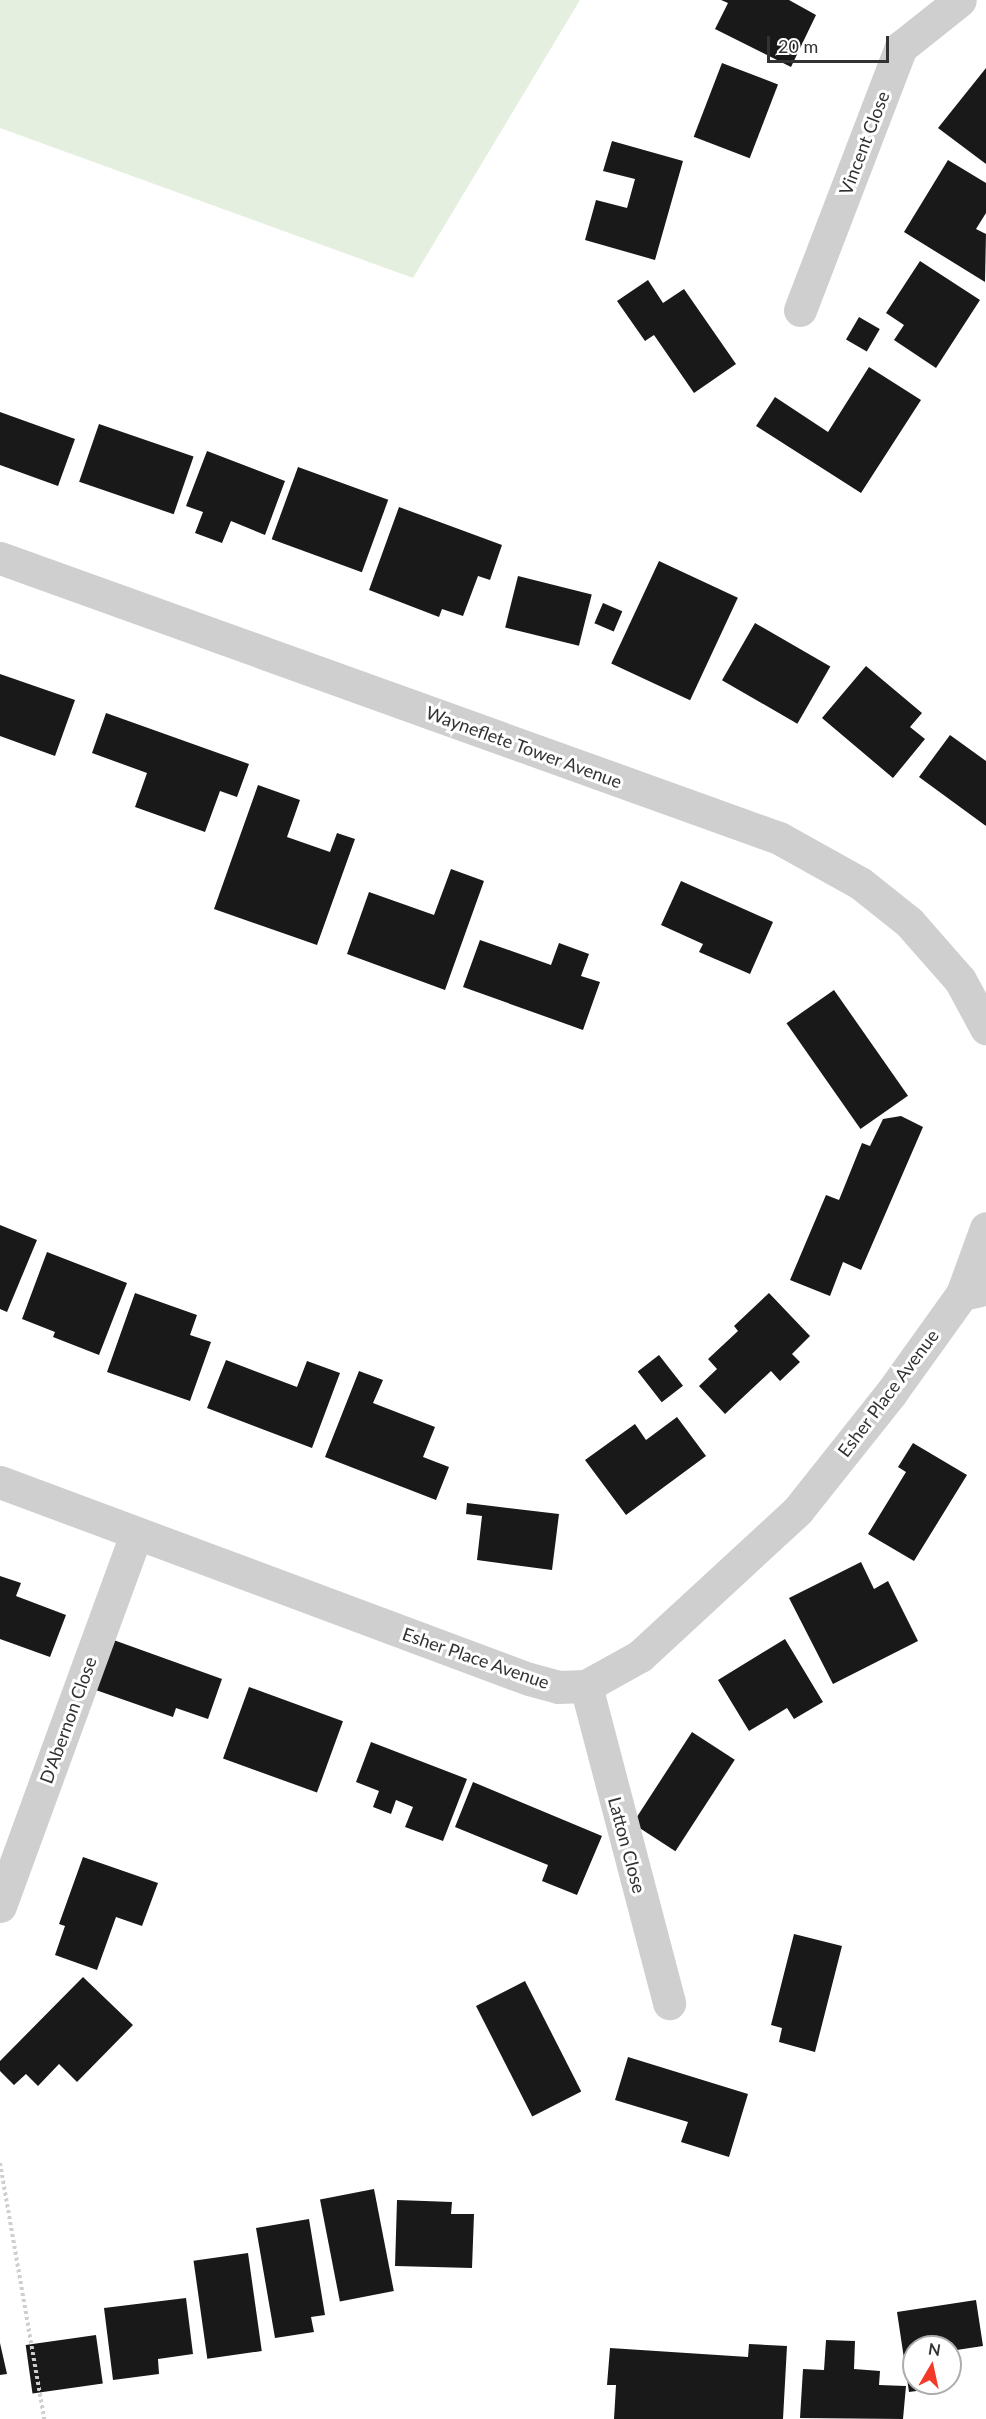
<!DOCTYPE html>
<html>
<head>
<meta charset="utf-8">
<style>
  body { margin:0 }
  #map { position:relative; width:986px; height:2419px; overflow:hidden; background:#fff; font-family:Lato,sans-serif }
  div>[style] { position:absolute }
  .green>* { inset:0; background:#e5efdf }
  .building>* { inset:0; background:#191919; transform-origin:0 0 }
  .path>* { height:4px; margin-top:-2px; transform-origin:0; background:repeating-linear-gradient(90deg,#cfcfcf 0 3px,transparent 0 6px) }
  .minor>* { height:33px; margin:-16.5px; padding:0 16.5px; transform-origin:16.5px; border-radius:16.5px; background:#cfcfcf }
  span { translate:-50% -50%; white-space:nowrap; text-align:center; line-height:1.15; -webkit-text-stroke:6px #fff; paint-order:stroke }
  .street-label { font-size:18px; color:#323232 }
  .north { position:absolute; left:902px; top:2335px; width:60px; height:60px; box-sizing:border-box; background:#fff; border:2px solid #adadad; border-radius:50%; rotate:9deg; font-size:16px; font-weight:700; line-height:24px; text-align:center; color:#323232 }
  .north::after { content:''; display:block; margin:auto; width:21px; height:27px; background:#f43928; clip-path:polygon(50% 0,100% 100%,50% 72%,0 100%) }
  .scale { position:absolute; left:767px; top:36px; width:122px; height:27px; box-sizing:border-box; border:3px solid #323232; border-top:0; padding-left:8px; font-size:18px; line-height:21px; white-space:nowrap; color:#323232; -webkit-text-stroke:4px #fff; paint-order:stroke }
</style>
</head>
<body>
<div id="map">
  <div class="green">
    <div style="clip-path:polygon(0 0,580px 0,413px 278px,0 128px)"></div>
  </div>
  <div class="building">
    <div style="clip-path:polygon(721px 0,789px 0,816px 15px,791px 67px,715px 29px,728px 3px)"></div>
    <div style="left:722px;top:63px;width:60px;height:79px;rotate:21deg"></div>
    <div style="clip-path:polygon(986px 68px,986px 164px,938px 128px)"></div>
    <div style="clip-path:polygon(612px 141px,683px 161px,655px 260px,585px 240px,596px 200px,627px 208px,635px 179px,603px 171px)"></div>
    <div style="clip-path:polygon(948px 160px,986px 183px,986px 213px,976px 229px,986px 234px,985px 282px,904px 232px)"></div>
    <div style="clip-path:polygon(920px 261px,980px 300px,936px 368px,894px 340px,904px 325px,886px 313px)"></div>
    <div style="clip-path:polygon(648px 280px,663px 303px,684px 289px,736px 364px,694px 393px,654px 335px,645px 341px,617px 301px)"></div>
    <div style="left:859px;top:317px;width:24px;height:26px;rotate:30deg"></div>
    <div style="clip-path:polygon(869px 367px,921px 400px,861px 493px,756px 426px,775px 397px,828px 432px)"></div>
    <div style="clip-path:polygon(0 412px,75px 439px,58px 486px,0 465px)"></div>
    <div style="left:99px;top:424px;width:100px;height:61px;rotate:19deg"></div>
    <div style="clip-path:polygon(207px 451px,285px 481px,265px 535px,231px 521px,222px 543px,195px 533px,203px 512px,186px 506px)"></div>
    <div style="left:298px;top:467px;width:96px;height:77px;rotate:20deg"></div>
    <div style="clip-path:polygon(399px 507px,502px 545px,490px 580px,478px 576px,463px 616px,442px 609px,439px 617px,369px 590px)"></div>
    <div style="left:659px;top:561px;width:87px;height:113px;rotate:25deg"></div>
    <div style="left:518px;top:576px;width:76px;height:53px;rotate:14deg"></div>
    <div style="left:603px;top:603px;width:21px;height:22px;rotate:23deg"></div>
    <div style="left:755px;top:623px;width:87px;height:66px;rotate:30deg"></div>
    <div style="clip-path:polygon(866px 666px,922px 713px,910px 727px,925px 739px,893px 778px,822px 718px)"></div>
    <div style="clip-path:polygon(0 674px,75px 700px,55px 756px,0 736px)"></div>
    <div style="clip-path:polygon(106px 713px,249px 764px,237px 797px,220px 791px,205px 832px,135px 807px,147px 773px,92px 753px)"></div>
    <div style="clip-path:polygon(950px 735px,986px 761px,986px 826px,919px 777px)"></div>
    <div style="clip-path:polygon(258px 785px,300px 800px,287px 837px,330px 852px,337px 833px,355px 839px,317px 945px,214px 909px)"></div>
    <div style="clip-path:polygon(451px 869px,484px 881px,445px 990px,347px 954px,369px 892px,434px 915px)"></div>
    <div style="clip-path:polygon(681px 881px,773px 922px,750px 974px,699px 952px,703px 944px,661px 925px)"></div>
    <div style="clip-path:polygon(480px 940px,551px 965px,559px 943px,589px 954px,581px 976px,600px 982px,583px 1030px,463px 987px)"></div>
    <div style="left:834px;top:990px;width:129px;height:58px;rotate:55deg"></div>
    <div style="clip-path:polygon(901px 1116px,923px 1127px,861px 1270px,843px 1262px,830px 1296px,790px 1280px,826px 1195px,839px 1200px,862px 1143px,870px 1146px,883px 1119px)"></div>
    <div style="clip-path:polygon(0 1225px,37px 1240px,7px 1312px,0 1309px)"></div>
    <div style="clip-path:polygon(47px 1252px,127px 1283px,99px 1355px,53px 1337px,55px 1332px,22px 1319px)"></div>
    <div style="clip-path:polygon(135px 1293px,197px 1315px,190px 1335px,211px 1342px,190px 1401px,107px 1372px)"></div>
    <div style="clip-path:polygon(769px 1293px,810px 1336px,792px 1354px,800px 1362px,780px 1381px,771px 1371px,725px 1414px,699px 1386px,717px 1369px,708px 1359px,738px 1331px,734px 1326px)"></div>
    <div style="left:659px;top:1355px;width:39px;height:27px;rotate:52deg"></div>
    <div style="clip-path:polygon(226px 1360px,297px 1387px,307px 1361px,340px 1373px,312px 1448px,207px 1408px)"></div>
    <div style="clip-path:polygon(359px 1371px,383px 1380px,373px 1403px,435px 1427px,423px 1457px,449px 1467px,436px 1500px,325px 1457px)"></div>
    <div style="clip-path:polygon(677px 1417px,706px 1456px,626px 1515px,585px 1460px,635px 1424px,646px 1440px)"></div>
    <div style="clip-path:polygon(913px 1443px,967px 1475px,914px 1561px,868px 1534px,906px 1472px,898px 1467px)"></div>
    <div style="clip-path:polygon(467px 1503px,559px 1514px,552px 1570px,477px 1560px,482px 1516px,466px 1514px)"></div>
    <div style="clip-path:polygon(861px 1562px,874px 1589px,888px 1581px,918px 1641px,833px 1684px,789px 1598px)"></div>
    <div style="clip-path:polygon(0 1576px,21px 1583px,16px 1596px,66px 1615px,50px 1657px,0 1639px)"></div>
    <div style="clip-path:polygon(108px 1638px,222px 1679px,208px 1719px,176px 1708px,173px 1717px,90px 1688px)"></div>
    <div style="clip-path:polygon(785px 1639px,823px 1702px,794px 1719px,787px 1708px,749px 1731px,718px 1680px)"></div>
    <div style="left:249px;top:1687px;width:100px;height:76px;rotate:20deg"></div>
    <div style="left:692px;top:1732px;width:51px;height:109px;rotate:33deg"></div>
    <div style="clip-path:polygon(371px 1742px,467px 1779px,443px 1841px,405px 1827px,413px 1807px,396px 1800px,391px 1814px,373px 1807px,379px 1791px,356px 1782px)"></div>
    <div style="clip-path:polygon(473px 1782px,602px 1836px,577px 1895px,542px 1881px,548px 1865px,455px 1827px)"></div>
    <div style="clip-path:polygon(83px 1857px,158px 1883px,142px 1926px,116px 1917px,97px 1970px,55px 1955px,65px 1926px,59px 1924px)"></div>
    <div style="clip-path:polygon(794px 1934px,842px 1946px,815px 2052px,779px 2042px,782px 2028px,771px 2025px)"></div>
    <div style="clip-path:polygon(83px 1977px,133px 2025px,77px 2082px,59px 2064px,38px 2086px,26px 2074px,14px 2085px,0 2071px,0 2061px)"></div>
    <div style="left:525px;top:1981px;width:124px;height:55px;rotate:63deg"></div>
    <div style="clip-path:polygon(628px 2057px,748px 2094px,729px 2157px,681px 2142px,688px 2122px,615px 2100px)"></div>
    <div style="left:374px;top:2189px;width:104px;height:55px;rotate:79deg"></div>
    <div style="clip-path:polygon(397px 2200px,452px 2202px,451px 2214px,474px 2214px,472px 2268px,395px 2266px)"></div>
    <div style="clip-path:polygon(309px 2219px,325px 2315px,311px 2317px,314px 2332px,275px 2338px,256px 2228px)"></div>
    <div style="left:248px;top:2253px;width:99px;height:55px;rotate:82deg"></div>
    <div style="clip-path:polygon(186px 2298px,193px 2354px,158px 2359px,159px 2374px,113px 2380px,104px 2308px)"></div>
    <div style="clip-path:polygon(976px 2300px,983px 2346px,950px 2351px,950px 2347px,914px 2347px,914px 2383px,947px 2383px,947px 2387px,909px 2392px,897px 2312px)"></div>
    <div style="left:96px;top:2335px;width:49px;height:71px;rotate:82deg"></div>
    <div style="clip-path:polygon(826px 2340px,855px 2341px,854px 2369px,880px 2371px,879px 2385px,906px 2386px,903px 2419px,800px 2418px,803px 2369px,824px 2370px)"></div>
    <div style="clip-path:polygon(0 2343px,7px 2374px,0 2375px)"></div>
    <div style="clip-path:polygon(749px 2344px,787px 2346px,783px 2419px,614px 2419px,616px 2385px,607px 2385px,610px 2348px,748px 2357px)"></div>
  </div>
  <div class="path">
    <div style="left:0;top:2163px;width:260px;rotate:80.2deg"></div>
  </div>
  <div class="minor">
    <div style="left:800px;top:310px;width:282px;rotate:-69deg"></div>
    <div style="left:901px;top:47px;width:75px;rotate:-38.5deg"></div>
    <div style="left:0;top:558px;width:828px;rotate:19.77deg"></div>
    <div style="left:779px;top:838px;width:93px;rotate:29.1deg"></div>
    <div style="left:860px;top:883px;width:63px;rotate:38.5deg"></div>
    <div style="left:909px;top:922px;width:77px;rotate:48.7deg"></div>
    <div style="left:960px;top:980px;width:55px;rotate:61.6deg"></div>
    <div style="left:962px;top:1294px;width:70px;rotate:-70deg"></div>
    <div style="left:0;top:1482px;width:564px;rotate:20.43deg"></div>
    <div style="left:529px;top:1679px;width:30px;rotate:15deg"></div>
    <div style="left:558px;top:1687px;width:28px;rotate:-2deg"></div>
    <div style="left:586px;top:1686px;width:62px;rotate:-29.1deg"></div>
    <div style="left:640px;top:1656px;width:215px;rotate:-42.7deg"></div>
    <div style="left:798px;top:1510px;width:149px;rotate:-51.5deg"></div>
    <div style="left:891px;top:1393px;width:122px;rotate:-54.4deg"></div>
    <div style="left:962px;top:1294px;width:25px;rotate:-12deg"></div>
    <div style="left:586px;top:1686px;width:328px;rotate:75.3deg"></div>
    <div style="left:0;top:1906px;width:396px;rotate:-69.9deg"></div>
  </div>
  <div class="street-label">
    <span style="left:864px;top:143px;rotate:-69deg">Vincent Close</span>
    <span style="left:524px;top:747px;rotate:20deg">Wayneflete Tower Avenue</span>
    <span style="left:888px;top:1393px;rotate:-53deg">Esher Place Avenue</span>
    <span style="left:476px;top:1658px;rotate:19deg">Esher Place Avenue</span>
    <span style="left:68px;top:1720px;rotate:-70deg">D'Abernon Close</span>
    <span style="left:627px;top:1845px;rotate:75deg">Latton Close</span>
  </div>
  <div class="north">N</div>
  <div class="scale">20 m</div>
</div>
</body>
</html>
